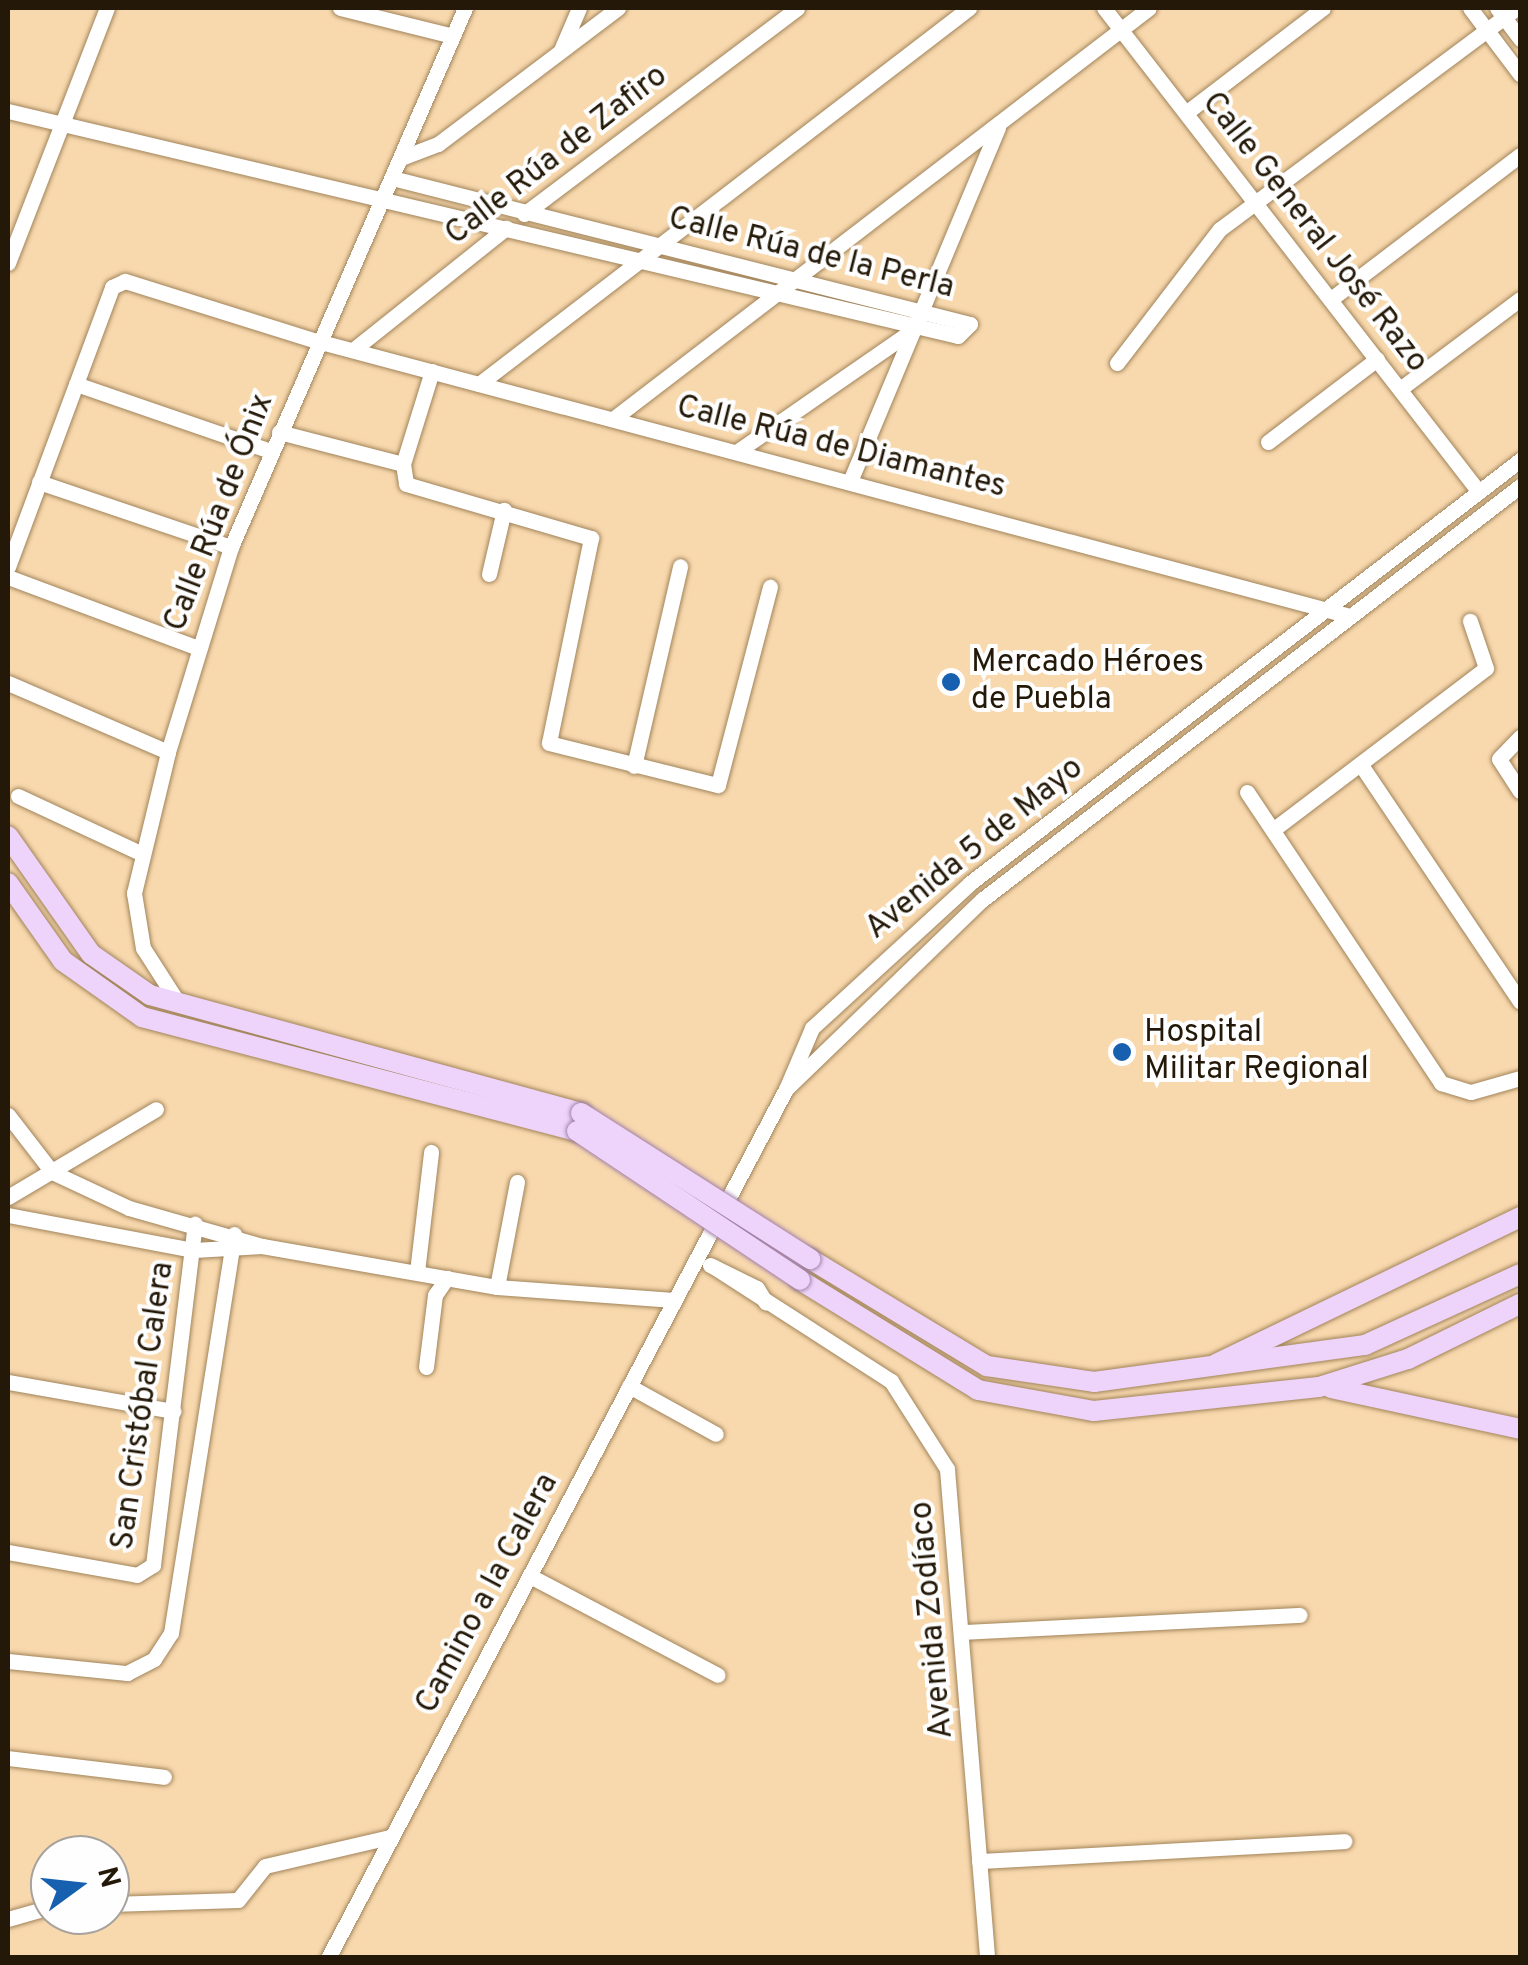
<!DOCTYPE html>
<html>
<head>
<meta charset="utf-8">
<style>
  body { margin:0 }
  #map { position:relative; width:1528px; height:1965px; overflow:hidden; background:#f8d8ad; font-family:Overpass,sans-serif }
  div>[style] { position:absolute }
  .roads { filter:drop-shadow(0 0 2px #a1845b) drop-shadow(0 0 2px #a1845b) }
  .minor>* { height:15px; margin:-7.5px; padding:0 7.5px; transform-origin:7.5px; border-radius:7.5px; background:#fff }
  .major>* { height:20px; margin:-10px; padding:0 10px; transform-origin:10px; border-radius:10px; background:#eed4fb }
  .bridges { filter:drop-shadow(0 0 2px #a080a5) drop-shadow(0 0 2px #a080a5) }
  .major-bridge>* { height:20px; margin:-10px; padding:0 10px; transform-origin:10px; border-radius:10px; background:#eed4fb }
  .dots>* { width:28px; height:28px; translate:-50% -50%; box-sizing:border-box; border:5px solid #fefefe; border-radius:50% }
  span { translate:-50% -50%; white-space:nowrap; text-align:center; line-height:1.15; -webkit-text-stroke:8px #fefefe; paint-order:stroke }
  .street-label { font-size:32px; color:#241908 }
  .poi-label { font-size:32px; color:#241908 }
  .left { translate:0 -50%; text-align:left }
  .frame { position:absolute; inset:0; border:10px solid #241908; pointer-events:none }
  .north { position:absolute; left:30px; top:1835px; width:100px; height:100px; box-sizing:border-box; background:#fefefe; border:2px solid #a7a29c; border-radius:50%; rotate:75deg; font-size:28px; font-weight:700; line-height:40px; text-align:center; color:#241908 }
  .north::after { content:''; display:block; margin:auto; width:35px; height:45px; background:#1660af; clip-path:polygon(50% 0,100% 100%,50% 72%,0 100%) }
</style>
</head>
<body>
<div id="map">
  <div class="roads">
    <div class="minor">
      <div style="left:340px;top:8px;width:116px;rotate:13.9deg"></div>
      <div style="left:1104px;top:8px;width:612px;rotate:52.23deg"></div>
      <div style="left:1470px;top:8px;width:83px;rotate:52.9deg"></div>
      <div style="left:1497px;top:8px;width:39px;rotate:53deg"></div>
      <div style="left:561px;top:50px;width:46px;rotate:-66.8deg"></div>
      <div style="left:8px;top:111px;width:976px;rotate:13.32deg"></div>
      <div style="left:958px;top:336px;width:17px;rotate:-45deg"></div>
      <div style="left:970px;top:324px;width:596px;rotate:-165.82deg"></div>
      <div style="left:1187px;top:112px;width:171px;rotate:-37.4deg"></div>
      <div style="left:401px;top:158px;width:40px;rotate:-21deg"></div>
      <div style="left:438px;top:144px;width:226px;rotate:-37.1deg"></div>
      <div style="left:524px;top:214px;width:342px;rotate:-37deg"></div>
      <div style="left:8px;top:263px;width:274px;rotate:-68.8deg"></div>
      <div style="left:1331px;top:299px;width:238px;rotate:-37.3deg"></div>
      <div style="left:353px;top:350px;width:196px;rotate:-38.6deg"></div>
      <div style="left:1117px;top:363px;width:169px;rotate:-52.5deg"></div>
      <div style="left:1220px;top:229px;width:370px;rotate:-36.7deg"></div>
      <div style="left:432px;top:371px;width:97px;rotate:107.3deg"></div>
      <div style="left:403px;top:464px;width:20px;rotate:81deg"></div>
      <div style="left:406px;top:484px;width:193px;rotate:16.3deg"></div>
      <div style="left:591px;top:538px;width:209px;rotate:101.6deg"></div>
      <div style="left:549px;top:743px;width:174px;rotate:14deg"></div>
      <div style="left:718px;top:785px;width:205px;rotate:-75.3deg"></div>
      <div style="left:76px;top:384px;width:206px;rotate:19deg"></div>
      <div style="left:479px;top:384px;width:618px;rotate:-37.5deg"></div>
      <div style="left:1400px;top:389px;width:150px;rotate:-36.9deg"></div>
      <div style="left:613px;top:419px;width:675px;rotate:-37.48deg"></div>
      <div style="left:279px;top:432px;width:128px;rotate:14.5deg"></div>
      <div style="left:1268px;top:442px;width:137px;rotate:-37.3deg"></div>
      <div style="left:738px;top:451px;width:218px;rotate:-34.7deg"></div>
      <div style="left:851px;top:479px;width:381px;rotate:-67.3deg"></div>
      <div style="left:39px;top:482px;width:203px;rotate:18.7deg"></div>
      <div style="left:8px;top:567px;width:299px;rotate:-69.6deg"></div>
      <div style="left:112px;top:287px;width:14px;rotate:-25deg"></div>
      <div style="left:125px;top:281px;width:201px;rotate:17.4deg"></div>
      <div style="left:317px;top:341px;width:1069px;rotate:14.91deg"></div>
      <div style="left:489px;top:574px;width:66px;rotate:-76.8deg"></div>
      <div style="left:8px;top:577px;width:203px;rotate:20.5deg"></div>
      <div style="left:8px;top:683px;width:174px;rotate:23.3deg"></div>
      <div style="left:1520px;top:737px;width:30px;rotate:134deg"></div>
      <div style="left:1499px;top:759px;width:38px;rotate:57deg"></div>
      <div style="left:1361px;top:765px;width:285px;rotate:56.1deg"></div>
      <div style="left:634px;top:766px;width:205px;rotate:-77deg"></div>
      <div style="left:1247px;top:792px;width:350px;rotate:56.3deg"></div>
      <div style="left:1441px;top:1083px;width:31px;rotate:17deg"></div>
      <div style="left:1471px;top:1092px;width:51px;rotate:-15.9deg"></div>
      <div style="left:18px;top:796px;width:135px;rotate:25deg"></div>
      <div style="left:1274px;top:829px;width:266px;rotate:-37.2deg"></div>
      <div style="left:1486px;top:668px;width:50px;rotate:-108.8deg"></div>
      <div style="left:179px;top:1004px;width:67px;rotate:-122.7deg"></div>
      <div style="left:143px;top:948px;width:56px;rotate:-99.3deg"></div>
      <div style="left:134px;top:893px;width:145px;rotate:-76.4deg"></div>
      <div style="left:168px;top:752px;width:214px;rotate:-72.9deg"></div>
      <div style="left:231px;top:547px;width:588px;rotate:-66.53deg"></div>
      <div style="left:786px;top:1089px;width:66px;rotate:-66.9deg"></div>
      <div style="left:812px;top:1028px;width:214px;rotate:-42.5deg"></div>
      <div style="left:970px;top:883px;width:694px;rotate:-37.56deg"></div>
      <div style="left:8px;top:1115px;width:72px;rotate:52.3deg"></div>
      <div style="left:52px;top:1172px;width:85px;rotate:25.1deg"></div>
      <div style="left:129px;top:1208px;width:138px;rotate:15.9deg"></div>
      <div style="left:262px;top:1246px;width:239px;rotate:9.9deg"></div>
      <div style="left:497px;top:1287px;width:177px;rotate:4.2deg"></div>
      <div style="left:8px;top:1197px;width:172px;rotate:-30.7deg"></div>
      <div style="left:8px;top:1215px;width:189px;rotate:10.7deg"></div>
      <div style="left:194px;top:1250px;width:68px;rotate:-3.4deg"></div>
      <div style="left:710px;top:1265px;width:52px;rotate:26.1deg"></div>
      <div style="left:757px;top:1288px;width:17px;rotate:59deg"></div>
      <div style="left:714px;top:1267px;width:211px;rotate:32.8deg"></div>
      <div style="left:891px;top:1381px;width:104px;rotate:57.5deg"></div>
      <div style="left:947px;top:1469px;width:491px;rotate:85.3deg"></div>
      <div style="left:417px;top:1272px;width:121px;rotate:-83.3deg"></div>
      <div style="left:497px;top:1287px;width:107px;rotate:-79.2deg"></div>
      <div style="left:426px;top:1367px;width:73px;rotate:-82.9deg"></div>
      <div style="left:435px;top:1295px;width:21px;rotate:-55deg"></div>
      <div style="left:8px;top:1382px;width:168px;rotate:10deg"></div>
      <div style="left:629px;top:1386px;width:99px;rotate:28.9deg"></div>
      <div style="left:8px;top:1552px;width:131px;rotate:10.1deg"></div>
      <div style="left:137px;top:1575px;width:19px;rotate:-32deg"></div>
      <div style="left:153px;top:1565px;width:344px;rotate:-83deg"></div>
      <div style="left:530px;top:1576px;width:212px;rotate:27.8deg"></div>
      <div style="left:963px;top:1632px;width:337px;rotate:-2.9deg"></div>
      <div style="left:8px;top:1661px;width:120px;rotate:5.8deg"></div>
      <div style="left:127px;top:1673px;width:30px;rotate:-27deg"></div>
      <div style="left:154px;top:1659px;width:31px;rotate:-57deg"></div>
      <div style="left:171px;top:1633px;width:404px;rotate:-81deg"></div>
      <div style="left:8px;top:1758px;width:157px;rotate:6.9deg"></div>
      <div style="left:979px;top:1861px;width:366px;rotate:-3.1deg"></div>
      <div style="left:110px;top:1904px;width:128px;rotate:-1.8deg"></div>
      <div style="left:238px;top:1900px;width:43px;rotate:-51.5deg"></div>
      <div style="left:265px;top:1866px;width:128px;rotate:-13.1deg"></div>
      <div style="left:8px;top:1919px;width:44px;rotate:-15.9deg"></div>
      <div style="left:328px;top:1958px;width:982px;rotate:-62.21deg"></div>
      <div style="left:786px;top:1089px;width:274px;rotate:-44deg"></div>
      <div style="left:983px;top:899px;width:677px;rotate:-37.56deg"></div>
    </div>
    <div class="major">
      <div style="left:8px;top:836px;width:144px;rotate:54.9deg"></div>
      <div style="left:91px;top:954px;width:72px;rotate:34.8deg"></div>
      <div style="left:150px;top:995px;width:447px;rotate:15.3deg"></div>
      <div style="left:8px;top:883px;width:95px;rotate:54.8deg"></div>
      <div style="left:63px;top:961px;width:97px;rotate:35.3deg"></div>
      <div style="left:142px;top:1017px;width:450px;rotate:14.7deg"></div>
      <div style="left:810px;top:1259px;width:207px;rotate:31.2deg"></div>
      <div style="left:987px;top:1366px;width:108px;rotate:8.5deg"></div>
      <div style="left:1094px;top:1382px;width:274px;rotate:-7.8deg"></div>
      <div style="left:1365px;top:1345px;width:170px;rotate:-24.6deg"></div>
      <div style="left:800px;top:1280px;width:209px;rotate:31.7deg"></div>
      <div style="left:978px;top:1390px;width:118px;rotate:10.3deg"></div>
      <div style="left:1094px;top:1411px;width:226px;rotate:-6.1deg"></div>
      <div style="left:1319px;top:1387px;width:93px;rotate:-17.5deg"></div>
      <div style="left:1408px;top:1359px;width:125px;rotate:-26.2deg"></div>
      <div style="left:1216px;top:1364px;width:338px;rotate:-25.8deg"></div>
      <div style="left:1331px;top:1388px;width:193px;rotate:12.2deg"></div>
    </div>
  </div>
  <div class="bridges">
    <div class="major-bridge">
      <div style="left:581px;top:1113px;width:272px;rotate:32.5deg"></div>
      <div style="left:577px;top:1131px;width:268px;rotate:33.7deg"></div>
    </div>
  </div>
  <div class="dots">
    <div style="left:951px;top:682px;background:#1660af"></div>
    <div style="left:1122px;top:1052px;background:#1660af"></div>
  </div>
  <div class="street-label">
    <span style="left:557px;top:156px;rotate:-38deg">Calle Rúa de Zafiro</span>
    <span style="left:1314px;top:233px;rotate:52deg">Calle General José Razo</span>
    <span style="left:811px;top:254px;rotate:14deg">Calle Rúa de la Perla</span>
    <span style="left:841px;top:448px;rotate:14deg">Calle Rúa de Diamantes</span>
    <span style="left:220px;top:513px;rotate:-69deg">Calle Rúa de Ónix</span>
    <span style="left:975px;top:849px;rotate:-39deg">Avenida 5 de Mayo</span>
    <span style="left:144px;top:1406px;rotate:-82deg">San Cristóbal Calera</span>
    <span style="left:488px;top:1594px;rotate:-62deg">Camino a la Calera</span>
    <span style="left:933px;top:1620px;rotate:-95deg">Avenida Zodíaco</span>
  </div>
  <div class="poi-label">
    <span class="left" style="left:971px;top:682px">Mercado Héroes<br>de Puebla</span>
    <span class="left" style="left:1144px;top:1052px">Hospital<br>Militar Regional</span>
  </div>
  <div class="frame"></div>
  <div class="north">N</div>
</div>
</body>
</html>
